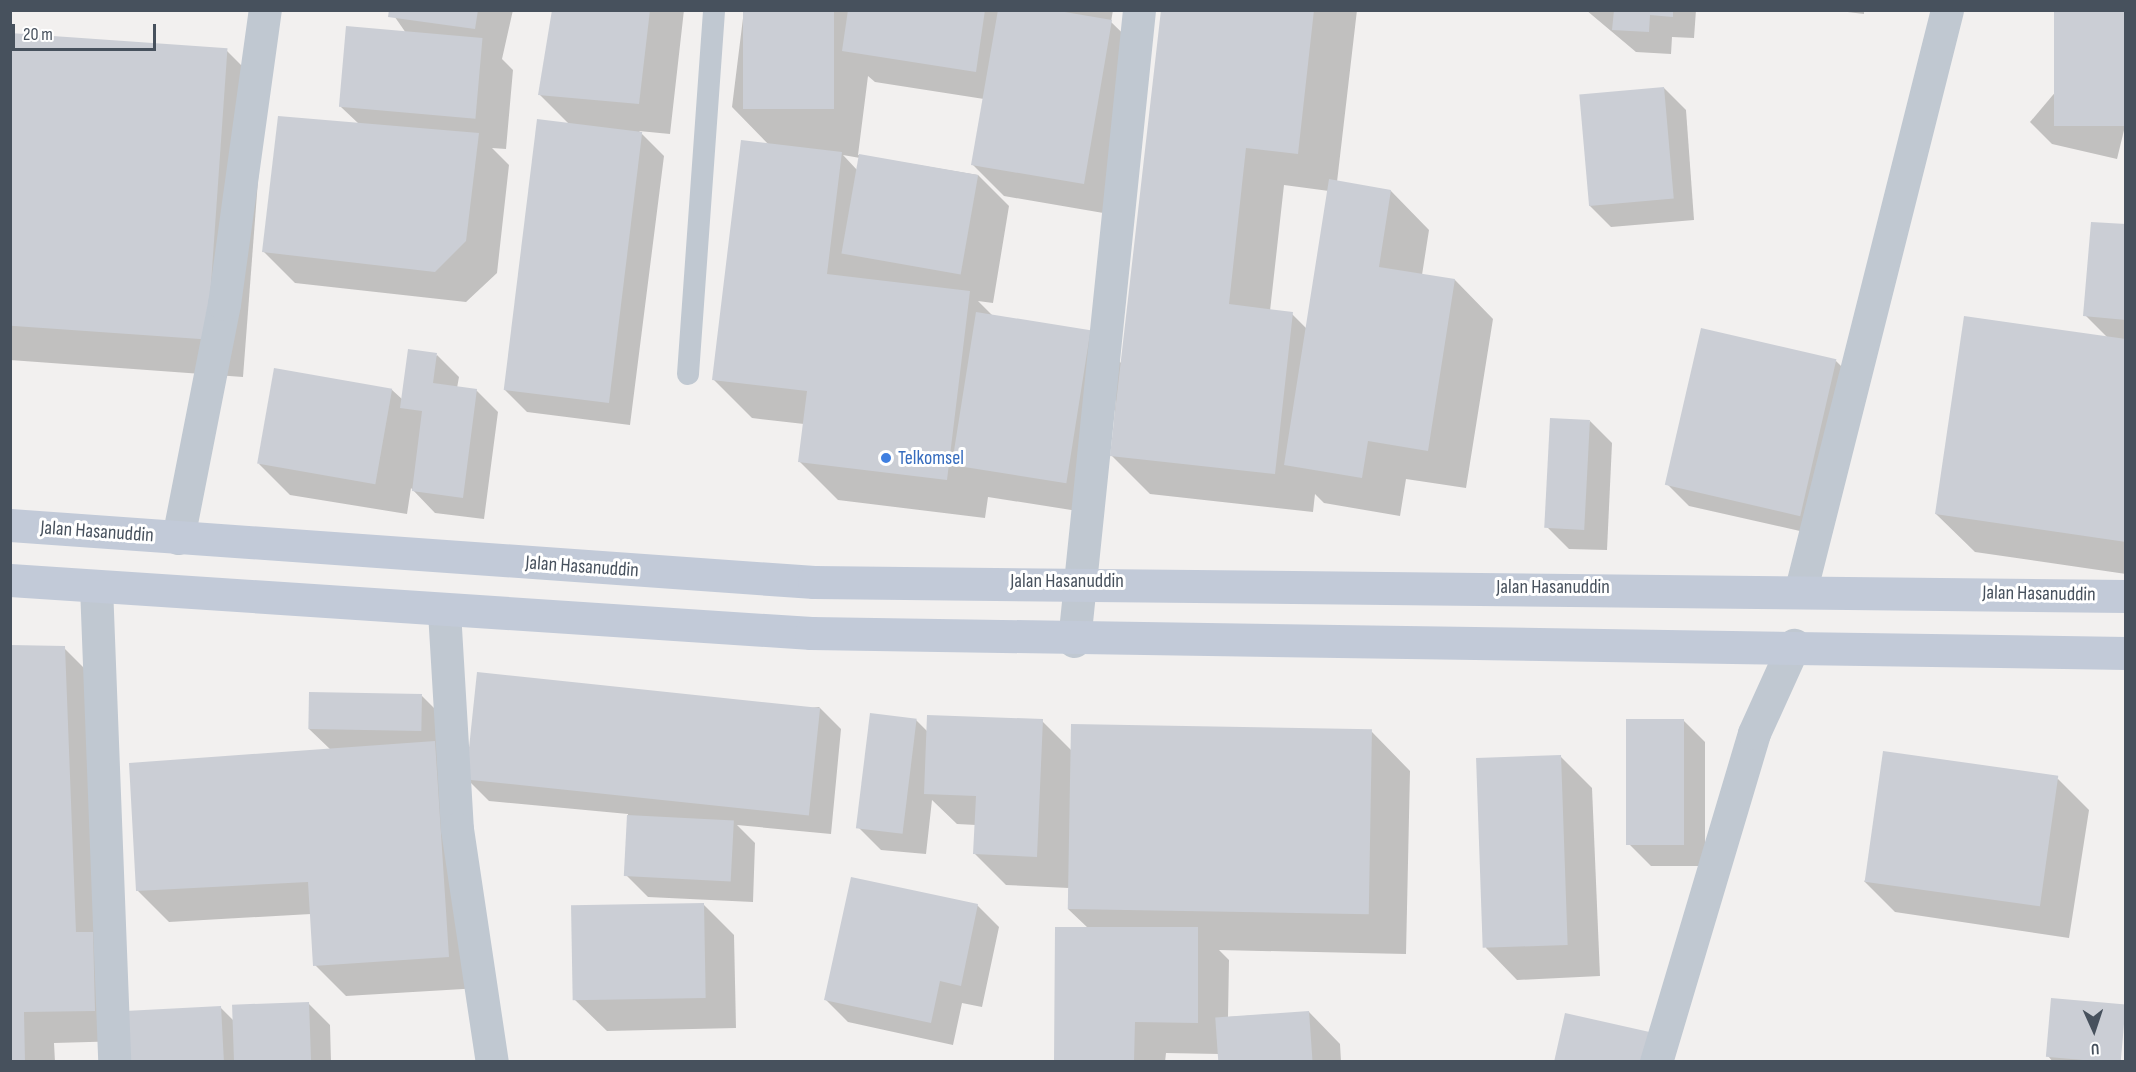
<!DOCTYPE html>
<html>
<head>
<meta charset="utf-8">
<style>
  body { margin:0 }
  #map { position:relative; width:2136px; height:1072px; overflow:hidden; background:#f2f0ef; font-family:"Sofia Sans Condensed",sans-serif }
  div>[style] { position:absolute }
  .shadow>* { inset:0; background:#0003 }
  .building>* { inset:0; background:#cbced5; transform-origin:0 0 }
  .lane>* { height:22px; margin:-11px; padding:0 11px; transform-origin:11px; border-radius:11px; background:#c0c8d1 }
  .street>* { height:33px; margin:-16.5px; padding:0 16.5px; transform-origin:16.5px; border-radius:16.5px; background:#c0c8d1 }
  .secondary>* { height:33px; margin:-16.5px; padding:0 16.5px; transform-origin:16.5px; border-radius:16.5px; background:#c2cad8 }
  .dots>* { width:16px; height:16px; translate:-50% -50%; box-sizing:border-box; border:3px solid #fff; border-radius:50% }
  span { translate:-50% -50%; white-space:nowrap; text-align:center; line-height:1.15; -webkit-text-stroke:6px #fff; paint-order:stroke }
  .shop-label { font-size:20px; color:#366cbe }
  .left { translate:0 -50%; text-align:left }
  .street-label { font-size:20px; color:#47515d }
  .frame { position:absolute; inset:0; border:12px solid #47515d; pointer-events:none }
  .north { position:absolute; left:2064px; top:1000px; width:60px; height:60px; -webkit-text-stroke:4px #fff; paint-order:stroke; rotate:177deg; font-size:16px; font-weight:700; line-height:24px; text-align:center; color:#47515d }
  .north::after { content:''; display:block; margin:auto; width:21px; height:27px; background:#47515d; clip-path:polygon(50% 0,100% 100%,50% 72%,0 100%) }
  .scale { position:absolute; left:12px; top:24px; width:144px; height:27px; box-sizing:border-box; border:3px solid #47515d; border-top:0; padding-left:8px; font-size:18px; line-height:21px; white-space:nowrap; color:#47515d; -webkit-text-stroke:4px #fff; paint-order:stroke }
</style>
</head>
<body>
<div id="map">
  <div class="shadow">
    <div style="clip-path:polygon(390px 10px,513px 10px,502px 59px,513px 70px,506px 149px,492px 148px,509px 165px,497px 273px,466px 302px,295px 283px,264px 252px,359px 124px,341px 107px,406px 33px)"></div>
    <div style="clip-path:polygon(554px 10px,684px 10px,670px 134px,639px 131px,664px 156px,630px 425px,527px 412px,505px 390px,570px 125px,539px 94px)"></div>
    <div style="clip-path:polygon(evenodd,744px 10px,1113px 10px,1111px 22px,1143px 53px,1115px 215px,1004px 196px,973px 165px,984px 99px,875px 82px,868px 76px,858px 155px,978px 175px,1009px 206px,993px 303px,978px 301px,993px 316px,1090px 332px,1122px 364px,1162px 10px,1357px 10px,1337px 182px,1391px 191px,1429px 230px,1422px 275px,1455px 280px,1493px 319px,1466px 488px,1406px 479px,1400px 516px,1324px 503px,1315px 494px,1313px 512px,1150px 494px,1112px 456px,1116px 395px,1097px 514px,988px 497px,985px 518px,838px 500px,800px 462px,804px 424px,752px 418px,714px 380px,769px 145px,732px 107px,744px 10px,843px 155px,860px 158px,858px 171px,843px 155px,744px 10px,1284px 185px,1329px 191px,1307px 329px,1292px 314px,1270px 311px,1284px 185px)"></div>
    <div style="clip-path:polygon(1586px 10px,1696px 10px,1694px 38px,1672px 37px,1671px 54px,1636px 52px)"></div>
    <div style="clip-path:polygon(1831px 10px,1864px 10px,1864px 14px)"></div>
    <div style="clip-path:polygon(2123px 12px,2126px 122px,2117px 159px,2052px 144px,2030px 122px)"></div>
    <div style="clip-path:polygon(10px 34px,227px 51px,265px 89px,243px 377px,10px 360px)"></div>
    <div style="clip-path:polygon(1664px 88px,1686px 110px,1694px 220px,1611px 227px,1589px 205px)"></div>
    <div style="clip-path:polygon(2126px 225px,2126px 574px,1975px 552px,1936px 514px,2107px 337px,2085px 315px)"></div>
    <div style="clip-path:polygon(437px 355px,459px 377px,457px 388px,476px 390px,498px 412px,484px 519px,435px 513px,411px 488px,407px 514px,290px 495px,259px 464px,391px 389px,403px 400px)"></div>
    <div style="clip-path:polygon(1835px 360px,1857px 382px,1822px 536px,1689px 506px,1667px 484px)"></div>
    <div style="clip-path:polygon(1590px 421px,1612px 443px,1607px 550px,1569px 549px,1547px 527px)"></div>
    <div style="clip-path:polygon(64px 648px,102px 686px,125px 1013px,220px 1007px,234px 1021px,308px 1003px,330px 1025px,331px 1062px,131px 1062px,125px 1041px,54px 1043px,55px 1062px,10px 1062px)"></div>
    <div style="clip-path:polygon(422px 696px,444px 718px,443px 750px,819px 707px,841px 729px,831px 834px,737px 825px,755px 843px,753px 902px,648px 897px,626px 875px,628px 814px,489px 801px,466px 778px,480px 988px,346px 996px,315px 965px,311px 914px,169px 922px,137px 890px,331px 750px,309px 729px)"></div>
    <div style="clip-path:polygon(916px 720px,928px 732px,1042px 721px,1072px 751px,1372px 732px,1410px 771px,1406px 954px,1219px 950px,1229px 960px,1228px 1017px,1309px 1012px,1340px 1044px,1341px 1062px,1219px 1062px,1219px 1054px,1166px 1053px,1165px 1062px,1055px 1062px,1088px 928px,1068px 909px,1069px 888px,1006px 885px,975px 854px,976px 825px,957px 824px,932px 800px,926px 854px,881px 850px,859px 828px)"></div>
    <div style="clip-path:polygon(1683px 720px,1705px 742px,1705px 866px,1651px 866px,1629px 844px)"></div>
    <div style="clip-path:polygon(1561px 757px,1592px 788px,1600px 976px,1517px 980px,1486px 948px)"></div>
    <div style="clip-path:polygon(2058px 779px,2089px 810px,2069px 938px,1895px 912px,1864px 881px)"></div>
    <div style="clip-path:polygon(703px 904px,734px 935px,736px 1028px,607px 1031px,575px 1000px)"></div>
    <div style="clip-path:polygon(977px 905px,999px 927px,982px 1007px,962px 1003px,953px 1045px,848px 1022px,826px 1000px)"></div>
    <div style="clip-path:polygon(2048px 1056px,2126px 1062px,2053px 1062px)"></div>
  </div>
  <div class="building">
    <div style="clip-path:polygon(389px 10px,478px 10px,475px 29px,388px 17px)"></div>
    <div style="clip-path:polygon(552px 10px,650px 10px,639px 104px,538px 95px)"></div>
    <div style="left:743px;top:10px;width:91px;height:99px"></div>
    <div style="clip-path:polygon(848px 10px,985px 10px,976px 72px,842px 51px)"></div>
    <div style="clip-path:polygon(998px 10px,1053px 10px,1112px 20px,1084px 184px,971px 165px)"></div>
    <div style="clip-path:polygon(1161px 10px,1314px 10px,1298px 154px,1246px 148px,1229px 304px,1293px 312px,1275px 474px,1110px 456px)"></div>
    <div style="clip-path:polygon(1614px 10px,1673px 10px,1673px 17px,1650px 15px,1649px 32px,1612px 30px)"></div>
    <div style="left:2054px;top:10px;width:70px;height:116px"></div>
    <div style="left:346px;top:26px;width:137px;height:81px;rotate:5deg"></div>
    <div style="left:10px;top:33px;width:218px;height:292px;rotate:4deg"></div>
    <div style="left:1664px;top:87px;width:112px;height:85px;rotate:85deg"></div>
    <div style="clip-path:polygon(278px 116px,479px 133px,466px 241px,435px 272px,262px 252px)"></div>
    <div style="left:537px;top:119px;width:106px;height:273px;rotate:7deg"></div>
    <div style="clip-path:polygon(741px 140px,842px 152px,827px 274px,970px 291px,947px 480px,798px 462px,807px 391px,712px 380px)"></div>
    <div style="left:859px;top:154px;width:121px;height:101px;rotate:10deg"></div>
    <div style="clip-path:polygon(1329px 179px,1391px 190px,1379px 267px,1455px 279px,1428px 451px,1368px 441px,1362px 478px,1284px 465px)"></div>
    <div style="clip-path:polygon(2091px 222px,2126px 224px,2126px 320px,2083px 316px)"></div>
    <div style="left:976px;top:312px;width:116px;height:155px;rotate:9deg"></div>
    <div style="clip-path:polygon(1964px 316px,2126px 339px,2126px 542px,1935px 514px)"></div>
    <div style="left:1701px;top:328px;width:139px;height:161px;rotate:13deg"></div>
    <div style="clip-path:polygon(408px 349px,437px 353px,433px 383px,477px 389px,463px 498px,412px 491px,422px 411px,400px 408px)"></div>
    <div style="left:274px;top:368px;width:120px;height:97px;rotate:10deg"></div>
    <div style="left:1550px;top:418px;width:40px;height:110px;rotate:3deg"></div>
    <div style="clip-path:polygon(10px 645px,65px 646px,76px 932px,93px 932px,95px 1011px,24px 1012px,25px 1062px,10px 1062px)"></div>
    <div style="left:477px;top:672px;width:345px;height:108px;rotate:6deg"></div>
    <div style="left:309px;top:692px;width:113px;height:37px;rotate:1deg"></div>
    <div style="left:870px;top:713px;width:47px;height:116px;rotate:7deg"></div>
    <div style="clip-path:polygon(927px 715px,1043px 719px,1037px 857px,973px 854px,976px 796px,924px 794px)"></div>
    <div style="left:1626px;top:719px;width:58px;height:126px"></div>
    <div style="left:1071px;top:724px;width:301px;height:185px;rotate:1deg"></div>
    <div style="clip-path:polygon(435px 741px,449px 957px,313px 966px,308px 882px,136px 891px,129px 763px)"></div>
    <div style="left:1883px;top:751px;width:177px;height:132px;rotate:8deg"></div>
    <div style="left:1561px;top:755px;width:190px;height:85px;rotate:88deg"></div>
    <div style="left:627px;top:815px;width:107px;height:61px;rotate:3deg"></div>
    <div style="clip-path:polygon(851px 877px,978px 904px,961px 986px,940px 981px,931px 1023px,824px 1000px)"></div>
    <div style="left:704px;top:903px;width:95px;height:133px;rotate:89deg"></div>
    <div style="clip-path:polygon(1055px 927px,1198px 927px,1198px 1023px,1135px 1022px,1134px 1062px,1054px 1062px)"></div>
    <div style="left:2051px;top:998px;width:75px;height:59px;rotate:5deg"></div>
    <div style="left:309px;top:1002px;width:60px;height:77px;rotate:88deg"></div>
    <div style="left:221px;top:1006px;width:56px;height:96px;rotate:87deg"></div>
    <div style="left:1309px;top:1011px;width:51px;height:94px;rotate:86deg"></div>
    <div style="clip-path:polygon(1565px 1013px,1654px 1033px,1647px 1062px,1554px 1062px)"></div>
  </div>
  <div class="lane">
    <div style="left:688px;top:374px;width:365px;rotate:-85.9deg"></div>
  </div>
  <div class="street">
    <div style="left:178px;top:538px;width:238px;rotate:-78.9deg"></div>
    <div style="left:224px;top:304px;width:297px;rotate:-82.1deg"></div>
    <div style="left:96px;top:586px;width:476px;rotate:87.8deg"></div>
    <div style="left:1801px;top:589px;width:597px;rotate:-75.85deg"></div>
    <div style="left:444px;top:611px;width:218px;rotate:86.6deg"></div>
    <div style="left:457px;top:829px;width:236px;rotate:81.5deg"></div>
    <div style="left:1074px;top:641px;width:634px;rotate:-84.12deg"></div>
    <div style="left:1656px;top:1062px;width:343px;rotate:-73.4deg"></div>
    <div style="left:1754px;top:733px;width:97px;rotate:-65.6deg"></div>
  </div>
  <div class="secondary">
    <div style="left:10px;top:525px;width:806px;rotate:4.06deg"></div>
    <div style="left:814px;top:582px;width:1312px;rotate:0.61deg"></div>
    <div style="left:10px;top:580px;width:803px;rotate:3.79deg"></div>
    <div style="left:811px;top:633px;width:1315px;rotate:0.87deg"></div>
  </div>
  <div class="dots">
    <div style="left:886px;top:458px;background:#3f7fe0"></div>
  </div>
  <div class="shop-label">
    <span class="left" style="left:898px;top:458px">Telkomsel</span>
  </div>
  <div class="street-label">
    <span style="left:97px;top:532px;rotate:4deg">Jalan Hasanuddin</span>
    <span style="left:582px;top:567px;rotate:4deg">Jalan Hasanuddin</span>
    <span style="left:1067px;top:581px">Jalan Hasanuddin</span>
    <span style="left:1553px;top:587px">Jalan Hasanuddin</span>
    <span style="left:2039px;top:594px;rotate:1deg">Jalan Hasanuddin</span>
  </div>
  <div class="frame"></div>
  <div class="north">U</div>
  <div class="scale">20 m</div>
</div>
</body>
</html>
